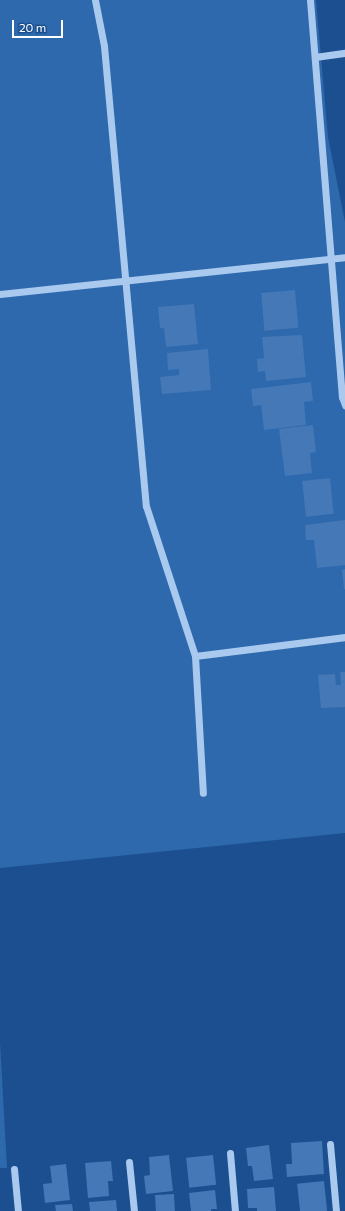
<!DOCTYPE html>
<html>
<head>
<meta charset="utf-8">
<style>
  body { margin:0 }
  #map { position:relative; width:345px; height:1211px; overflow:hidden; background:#1b4f8f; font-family:Commissioner,sans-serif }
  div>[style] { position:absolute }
  .green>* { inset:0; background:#2e69ad }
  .building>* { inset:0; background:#4478b7; transform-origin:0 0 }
  .minor>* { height:7px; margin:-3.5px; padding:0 3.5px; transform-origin:3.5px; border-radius:3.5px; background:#a9c9ee }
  span { translate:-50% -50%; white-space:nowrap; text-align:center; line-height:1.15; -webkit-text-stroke:3px #1b4f8f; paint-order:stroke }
  .scale { position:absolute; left:12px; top:20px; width:51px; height:18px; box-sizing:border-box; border:2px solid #fff; border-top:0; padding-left:5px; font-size:12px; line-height:14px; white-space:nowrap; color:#fff; -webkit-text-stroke:3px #1b4f8f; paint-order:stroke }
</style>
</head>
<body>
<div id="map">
  <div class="green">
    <div style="clip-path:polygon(0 0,316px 0,328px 137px,345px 222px,345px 833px,0 868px)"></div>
    <div style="clip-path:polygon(0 1042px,7px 1168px,0 1168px)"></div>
  </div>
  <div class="building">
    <div style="left:295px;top:290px;width:38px;height:34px;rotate:85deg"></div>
    <div style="clip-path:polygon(194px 304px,198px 344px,166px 347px,164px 328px,160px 328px,158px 307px)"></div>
    <div style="clip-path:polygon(302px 335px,306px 377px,266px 381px,265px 371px,258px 372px,257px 359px,264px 358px,262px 337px)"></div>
    <div style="clip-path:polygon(208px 349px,211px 390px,162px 394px,160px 377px,179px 375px,179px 369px,168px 370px,167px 353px)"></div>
    <div style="clip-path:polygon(311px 382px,313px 401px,304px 402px,306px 425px,264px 430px,261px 405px,253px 406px,251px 389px)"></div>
    <div style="clip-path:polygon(313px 425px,316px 452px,310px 453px,312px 473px,285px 476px,279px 429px)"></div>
    <div style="left:330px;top:478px;width:36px;height:28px;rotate:84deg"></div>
    <div style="clip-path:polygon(345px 520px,345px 565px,317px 568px,314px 540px,306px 540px,305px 525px)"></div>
    <div style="clip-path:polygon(345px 569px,345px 589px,344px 589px,342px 570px)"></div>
    <div style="clip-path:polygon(340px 672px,345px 672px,345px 707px,321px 708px,318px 675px,335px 674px,336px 685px,341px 685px)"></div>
    <div style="clip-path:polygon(322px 1141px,324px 1174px,287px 1177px,286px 1164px,292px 1164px,291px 1143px)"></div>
    <div style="clip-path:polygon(269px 1145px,273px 1179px,254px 1181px,252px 1166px,248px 1166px,246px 1148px)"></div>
    <div style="clip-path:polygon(169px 1155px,173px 1191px,146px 1194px,144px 1176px,150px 1175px,149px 1157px)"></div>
    <div style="left:213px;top:1155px;width:30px;height:27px;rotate:84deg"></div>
    <div style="clip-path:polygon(111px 1161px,113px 1181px,108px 1181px,109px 1196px,88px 1198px,85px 1163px)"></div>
    <div style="clip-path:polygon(66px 1164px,70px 1200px,45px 1203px,43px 1184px,52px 1183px,50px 1166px)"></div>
    <div style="left:324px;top:1181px;width:30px;height:27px;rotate:84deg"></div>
    <div style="clip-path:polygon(274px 1187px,276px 1211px,257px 1211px,257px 1208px,248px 1208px,247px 1189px)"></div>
    <div style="clip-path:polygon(215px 1190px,217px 1209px,211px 1209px,211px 1211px,191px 1211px,189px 1193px)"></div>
    <div style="left:174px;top:1194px;width:17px;height:19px;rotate:87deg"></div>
    <div style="clip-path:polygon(116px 1200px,117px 1211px,90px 1211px,89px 1202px)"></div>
    <div style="clip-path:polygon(72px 1204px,73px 1211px,56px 1211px,55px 1205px)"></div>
  </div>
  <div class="minor">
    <div style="left:95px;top:0;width:47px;rotate:78.9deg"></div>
    <div style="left:104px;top:46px;width:462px;rotate:84.8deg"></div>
    <div style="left:146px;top:506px;width:158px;rotate:71.9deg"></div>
    <div style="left:195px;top:656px;width:137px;rotate:86.7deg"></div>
    <div style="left:310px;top:0;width:398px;rotate:85.4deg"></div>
    <div style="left:342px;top:397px;width:9px;rotate:69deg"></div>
    <div style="left:315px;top:57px;width:30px;rotate:-8deg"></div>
    <div style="left:0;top:294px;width:347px;rotate:-6.1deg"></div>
    <div style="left:195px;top:656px;width:151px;rotate:-7.2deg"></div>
    <div style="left:330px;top:1144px;width:67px;rotate:84.9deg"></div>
    <div style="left:230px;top:1153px;width:58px;rotate:85.1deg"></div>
    <div style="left:129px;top:1162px;width:49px;rotate:84.2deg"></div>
    <div style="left:14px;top:1169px;width:42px;rotate:84.6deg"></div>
  </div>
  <div class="scale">20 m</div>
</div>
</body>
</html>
